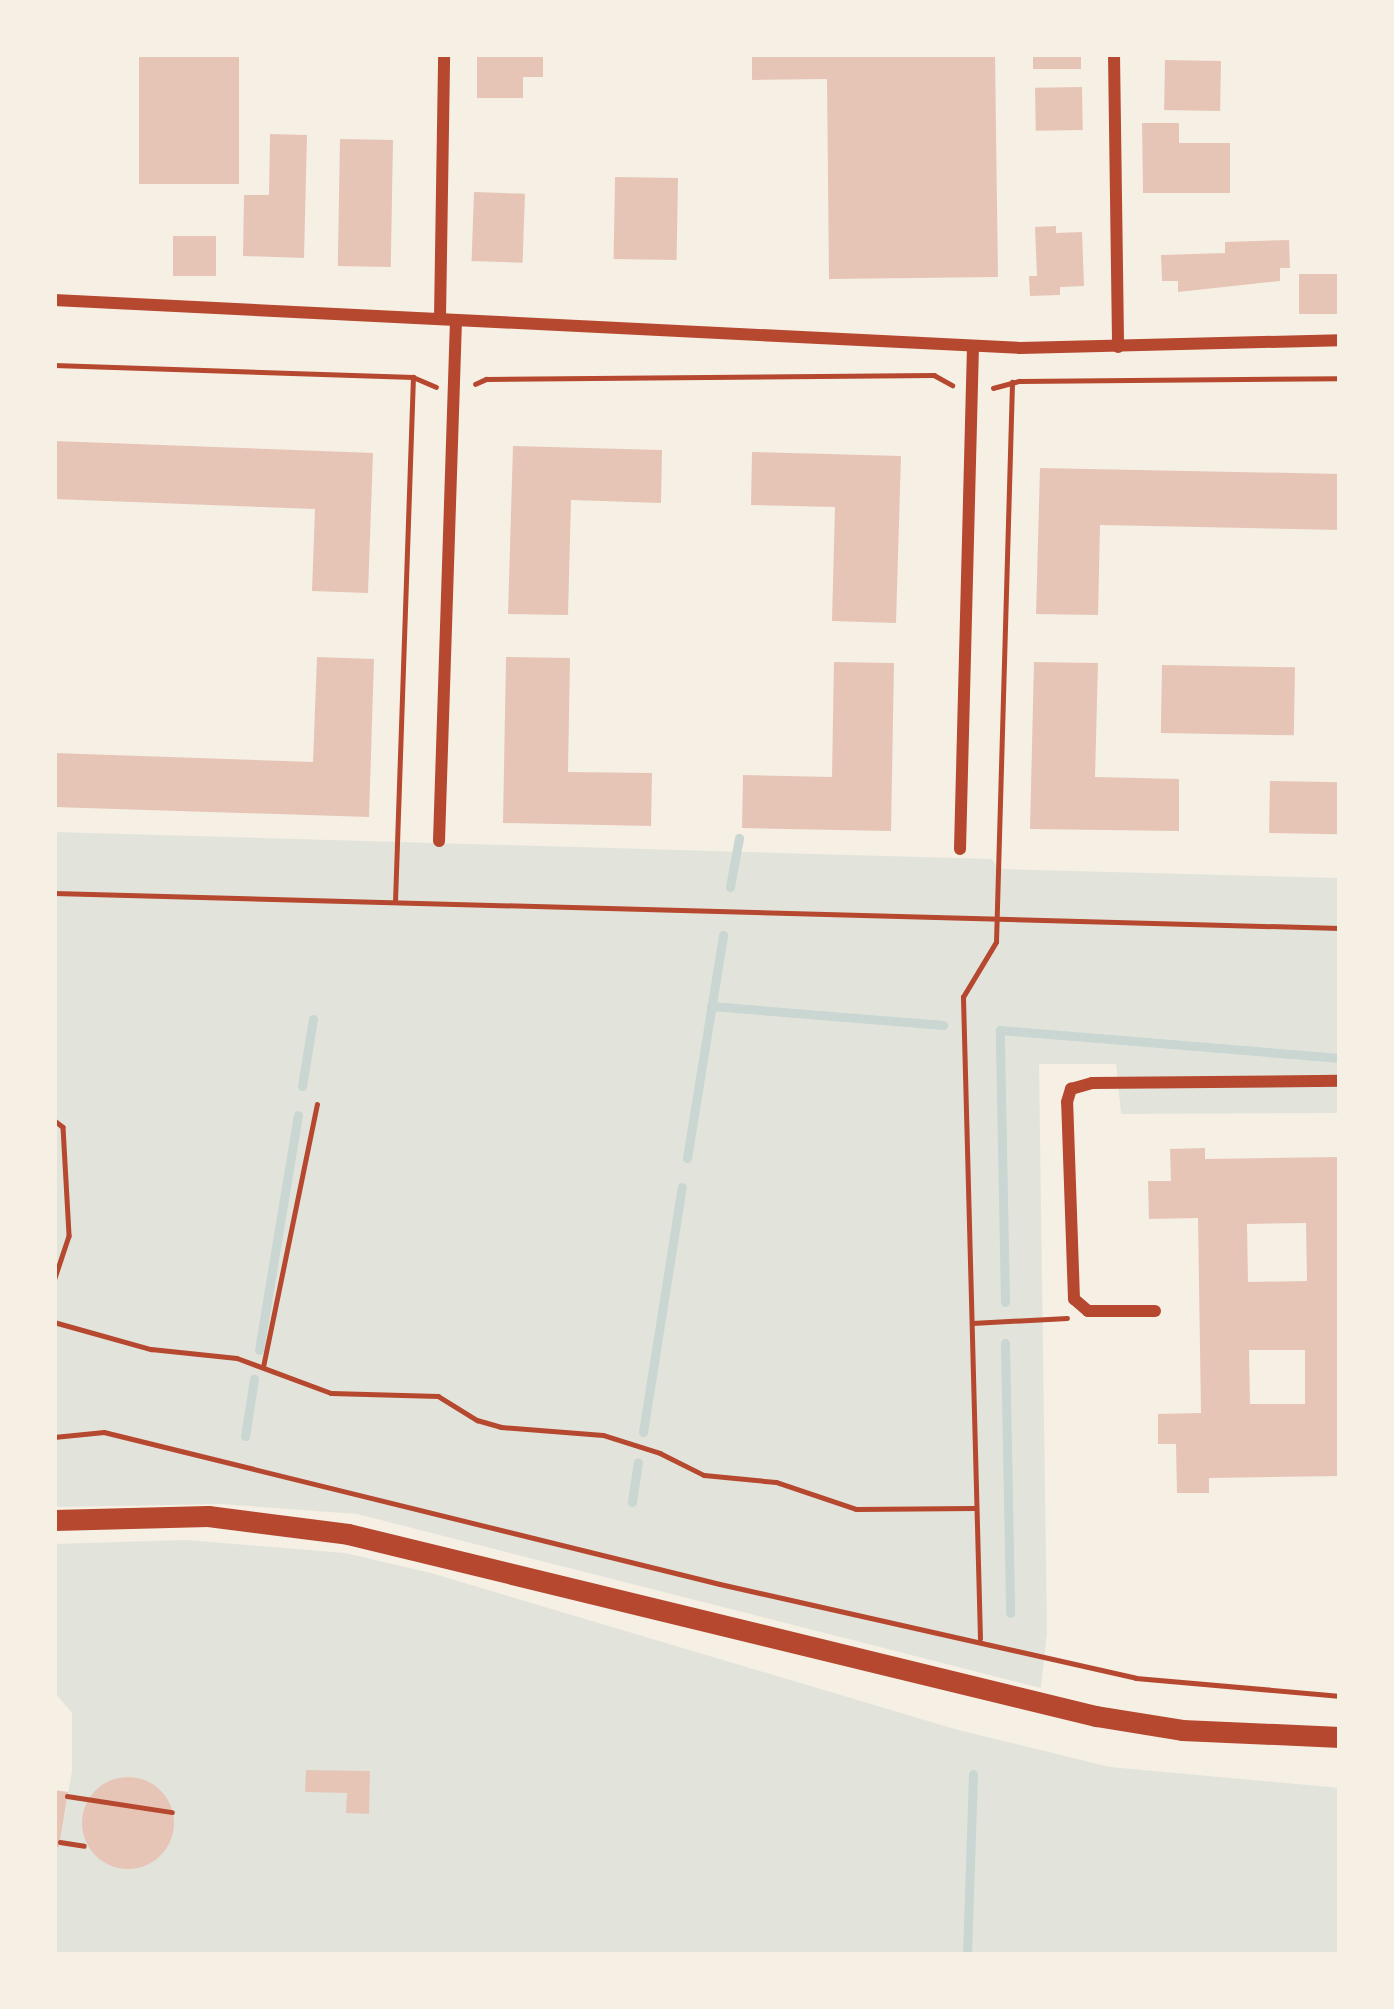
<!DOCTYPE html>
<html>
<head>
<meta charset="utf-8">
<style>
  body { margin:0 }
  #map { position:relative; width:1394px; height:2009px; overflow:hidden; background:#f6efe4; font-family:"Space Grotesk",sans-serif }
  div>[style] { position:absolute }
  .green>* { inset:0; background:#e2e4dc }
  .stream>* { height:9px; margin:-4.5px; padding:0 4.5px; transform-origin:4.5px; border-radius:4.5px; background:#c9d6d2 }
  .building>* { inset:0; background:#e6c5b7; transform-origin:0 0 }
  .round { border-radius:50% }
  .path>* { height:4.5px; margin:-2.25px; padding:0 2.25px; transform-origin:2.25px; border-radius:2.25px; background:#b5482f }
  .minor>* { height:12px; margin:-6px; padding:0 6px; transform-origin:6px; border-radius:6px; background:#b5482f }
  .tertiary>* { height:21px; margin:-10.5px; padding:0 10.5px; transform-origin:10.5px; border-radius:10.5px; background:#b5482f }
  span { translate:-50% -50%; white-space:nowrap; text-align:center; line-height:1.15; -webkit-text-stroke:12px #f6efe4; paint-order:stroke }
  .frame { position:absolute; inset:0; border:57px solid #f6efe4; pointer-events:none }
</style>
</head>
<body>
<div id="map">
  <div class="green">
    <div style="clip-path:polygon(54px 832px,992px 859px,998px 869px,1340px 878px,1340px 1113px,1121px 1114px,1116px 1064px,1039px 1064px,1047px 1632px,1041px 1688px,357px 1514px,221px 1504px,54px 1507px)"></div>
    <div style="clip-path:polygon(186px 1540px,345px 1553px,431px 1573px,958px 1730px,1110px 1767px,1340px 1788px,1340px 1955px,54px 1955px,54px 1847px,59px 1847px,72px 1771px,72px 1713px,54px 1692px,54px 1544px)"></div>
  </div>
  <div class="stream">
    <div style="left:730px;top:887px;width:50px;rotate:-79.6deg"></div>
    <div style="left:711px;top:1006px;width:233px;rotate:4.7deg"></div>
    <div style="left:302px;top:1086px;width:68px;rotate:-80.7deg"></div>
    <div style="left:687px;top:1158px;width:226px;rotate:-80.8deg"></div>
    <div style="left:1005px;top:1302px;width:272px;rotate:-91.1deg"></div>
    <div style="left:1000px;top:1030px;width:341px;rotate:4.7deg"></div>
    <div style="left:1005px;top:1343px;width:270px;rotate:88.9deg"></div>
    <div style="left:259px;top:1350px;width:238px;rotate:-80.6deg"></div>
    <div style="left:643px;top:1432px;width:248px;rotate:-81deg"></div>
    <div style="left:245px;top:1436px;width:58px;rotate:-81deg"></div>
    <div style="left:632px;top:1502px;width:40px;rotate:-81.5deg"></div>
    <div style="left:967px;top:1955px;width:181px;rotate:-88.1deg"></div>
  </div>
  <div class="building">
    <div style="left:139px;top:54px;width:100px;height:130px"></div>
    <div style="clip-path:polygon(477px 54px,543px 54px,543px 77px,523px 77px,523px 98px,477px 98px)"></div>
    <div style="clip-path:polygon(752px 54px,995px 54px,998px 277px,829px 279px,827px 79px,752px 80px)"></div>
    <div style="left:1033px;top:54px;width:48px;height:15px"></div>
    <div style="left:1165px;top:60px;width:56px;height:50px;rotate:1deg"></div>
    <div style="left:1082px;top:87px;width:43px;height:47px;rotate:89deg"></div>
    <div style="clip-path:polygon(1142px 123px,1179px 123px,1179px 143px,1230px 143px,1230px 193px,1143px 193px)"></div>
    <div style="clip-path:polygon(270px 134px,307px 135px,304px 258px,243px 256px,244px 195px,269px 195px)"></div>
    <div style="left:340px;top:139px;width:53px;height:127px;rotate:1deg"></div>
    <div style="left:615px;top:177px;width:63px;height:82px;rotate:1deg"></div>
    <div style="left:474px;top:192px;width:51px;height:69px;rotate:2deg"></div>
    <div style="clip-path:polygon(1056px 226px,1056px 233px,1082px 232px,1084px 286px,1060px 287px,1060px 295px,1030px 296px,1029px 276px,1037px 276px,1035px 227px)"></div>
    <div style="left:173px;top:236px;width:43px;height:40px"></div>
    <div style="clip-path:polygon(1289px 240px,1290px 268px,1280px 268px,1280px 281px,1178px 292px,1178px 281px,1162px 281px,1161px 255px,1225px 253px,1225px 242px)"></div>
    <div style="left:1299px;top:274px;width:41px;height:40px"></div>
    <div style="clip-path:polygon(54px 441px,373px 453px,368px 593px,312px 591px,315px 509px,54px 499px)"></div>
    <div style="clip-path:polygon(513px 446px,662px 450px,661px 503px,571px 500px,568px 615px,508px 614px)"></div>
    <div style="clip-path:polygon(752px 452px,901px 456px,896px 623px,832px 621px,835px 507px,751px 505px)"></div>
    <div style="clip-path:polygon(1040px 468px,1340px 474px,1340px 530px,1100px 525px,1098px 615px,1036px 614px)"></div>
    <div style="clip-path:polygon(317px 657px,374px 659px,369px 817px,54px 807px,54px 753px,313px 762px)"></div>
    <div style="clip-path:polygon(506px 657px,570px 658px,568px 772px,652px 773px,651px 826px,503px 823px)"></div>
    <div style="clip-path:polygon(834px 662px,894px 663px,891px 831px,742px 828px,743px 775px,832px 777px)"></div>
    <div style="clip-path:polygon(1034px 662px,1098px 663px,1095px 777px,1179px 779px,1179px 831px,1030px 829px)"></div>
    <div style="left:1162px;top:665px;width:133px;height:68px;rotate:1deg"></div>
    <div style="left:1270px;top:781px;width:70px;height:52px;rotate:1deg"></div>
    <div style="clip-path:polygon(evenodd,1205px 1148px,1205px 1159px,1340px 1157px,1340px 1476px,1209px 1478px,1209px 1493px,1177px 1493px,1176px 1444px,1158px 1444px,1158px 1414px,1201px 1413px,1198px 1218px,1149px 1219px,1148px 1181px,1171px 1181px,1170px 1149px,1205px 1148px,1306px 1223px,1307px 1281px,1248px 1282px,1247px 1224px,1306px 1223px,1205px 1148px,1249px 1350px,1305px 1350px,1305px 1404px,1250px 1404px,1249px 1350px)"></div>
    <div style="clip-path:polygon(306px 1770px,370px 1771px,369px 1814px,346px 1813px,347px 1793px,305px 1792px)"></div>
    <div class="round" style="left:82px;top:1777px;width:92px;height:92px"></div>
    <div style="clip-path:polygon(54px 1790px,68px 1792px,59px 1847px,54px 1847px)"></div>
  </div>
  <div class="path">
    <div style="left:54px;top:365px;width:359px;rotate:1.9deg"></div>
    <div style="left:413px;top:377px;width:25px;rotate:23deg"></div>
    <div style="left:475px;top:384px;width:12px;rotate:-24deg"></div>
    <div style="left:486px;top:379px;width:448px;rotate:-0.5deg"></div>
    <div style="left:934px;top:375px;width:21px;rotate:29deg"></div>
    <div style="left:993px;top:388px;width:27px;rotate:-15deg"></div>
    <div style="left:1019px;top:381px;width:321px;rotate:-0.5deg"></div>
    <div style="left:54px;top:893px;width:1286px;rotate:1.56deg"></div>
    <div style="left:395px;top:902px;width:525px;rotate:-88.04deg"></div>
    <div style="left:54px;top:1120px;width:11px;rotate:38deg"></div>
    <div style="left:63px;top:1127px;width:109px;rotate:86.8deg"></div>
    <div style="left:69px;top:1236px;width:47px;rotate:108.4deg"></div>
    <div style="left:54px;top:1322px;width:101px;rotate:15.6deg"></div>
    <div style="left:151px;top:1349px;width:86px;rotate:6deg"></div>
    <div style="left:237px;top:1358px;width:100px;rotate:20.4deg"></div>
    <div style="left:331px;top:1393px;width:107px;rotate:1.6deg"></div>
    <div style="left:438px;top:1396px;width:46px;rotate:31.6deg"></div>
    <div style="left:477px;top:1420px;width:25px;rotate:16deg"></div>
    <div style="left:501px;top:1427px;width:102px;rotate:4.5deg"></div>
    <div style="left:603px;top:1435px;width:60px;rotate:17.5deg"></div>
    <div style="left:660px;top:1453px;width:49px;rotate:26.6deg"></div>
    <div style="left:704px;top:1475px;width:72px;rotate:5.6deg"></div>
    <div style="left:776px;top:1482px;width:84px;rotate:18.6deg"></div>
    <div style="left:856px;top:1509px;width:118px;rotate:-0.5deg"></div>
    <div style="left:972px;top:1323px;width:95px;rotate:-3deg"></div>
    <div style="left:263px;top:1367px;width:268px;rotate:-78.4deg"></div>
    <div style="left:54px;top:1437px;width:50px;rotate:-5.7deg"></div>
    <div style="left:104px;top:1432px;width:634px;rotate:13.86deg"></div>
    <div style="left:720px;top:1584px;width:426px;rotate:12.7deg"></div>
    <div style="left:1136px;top:1678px;width:205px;rotate:5deg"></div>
    <div style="left:980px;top:1639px;width:642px;rotate:-91.52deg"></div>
    <div style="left:963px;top:997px;width:64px;rotate:-59deg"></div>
    <div style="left:996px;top:942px;width:560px;rotate:-88.36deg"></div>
    <div style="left:67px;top:1796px;width:106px;rotate:8.7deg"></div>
    <div style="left:60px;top:1842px;width:24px;rotate:9deg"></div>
  </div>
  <div class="minor">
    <div style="left:1114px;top:54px;width:293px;rotate:89.2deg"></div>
    <div style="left:54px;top:300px;width:967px;rotate:2.84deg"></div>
    <div style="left:1020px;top:348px;width:320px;rotate:-1.4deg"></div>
    <div style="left:440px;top:318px;width:264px;rotate:-89.1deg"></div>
    <div style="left:439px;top:841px;width:521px;rotate:-88.13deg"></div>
    <div style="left:960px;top:849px;width:503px;rotate:-88.52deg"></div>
    <div style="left:1155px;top:1311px;width:67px;rotate:180deg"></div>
    <div style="left:1088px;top:1311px;width:18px;rotate:-139deg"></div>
    <div style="left:1074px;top:1299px;width:197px;rotate:-92deg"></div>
    <div style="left:1067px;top:1102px;width:14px;rotate:-73deg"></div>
    <div style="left:1071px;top:1089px;width:22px;rotate:-16deg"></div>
    <div style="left:1092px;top:1083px;width:248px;rotate:-0.5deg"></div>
  </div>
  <div class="tertiary">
    <div style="left:54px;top:1520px;width:154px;rotate:-1.5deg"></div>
    <div style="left:208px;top:1516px;width:141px;rotate:7.3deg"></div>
    <div style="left:348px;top:1534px;width:770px;rotate:13.68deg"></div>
    <div style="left:1096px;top:1716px;width:87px;rotate:9.2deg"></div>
    <div style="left:1182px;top:1730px;width:158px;rotate:2.5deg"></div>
  </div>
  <div class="frame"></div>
</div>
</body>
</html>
